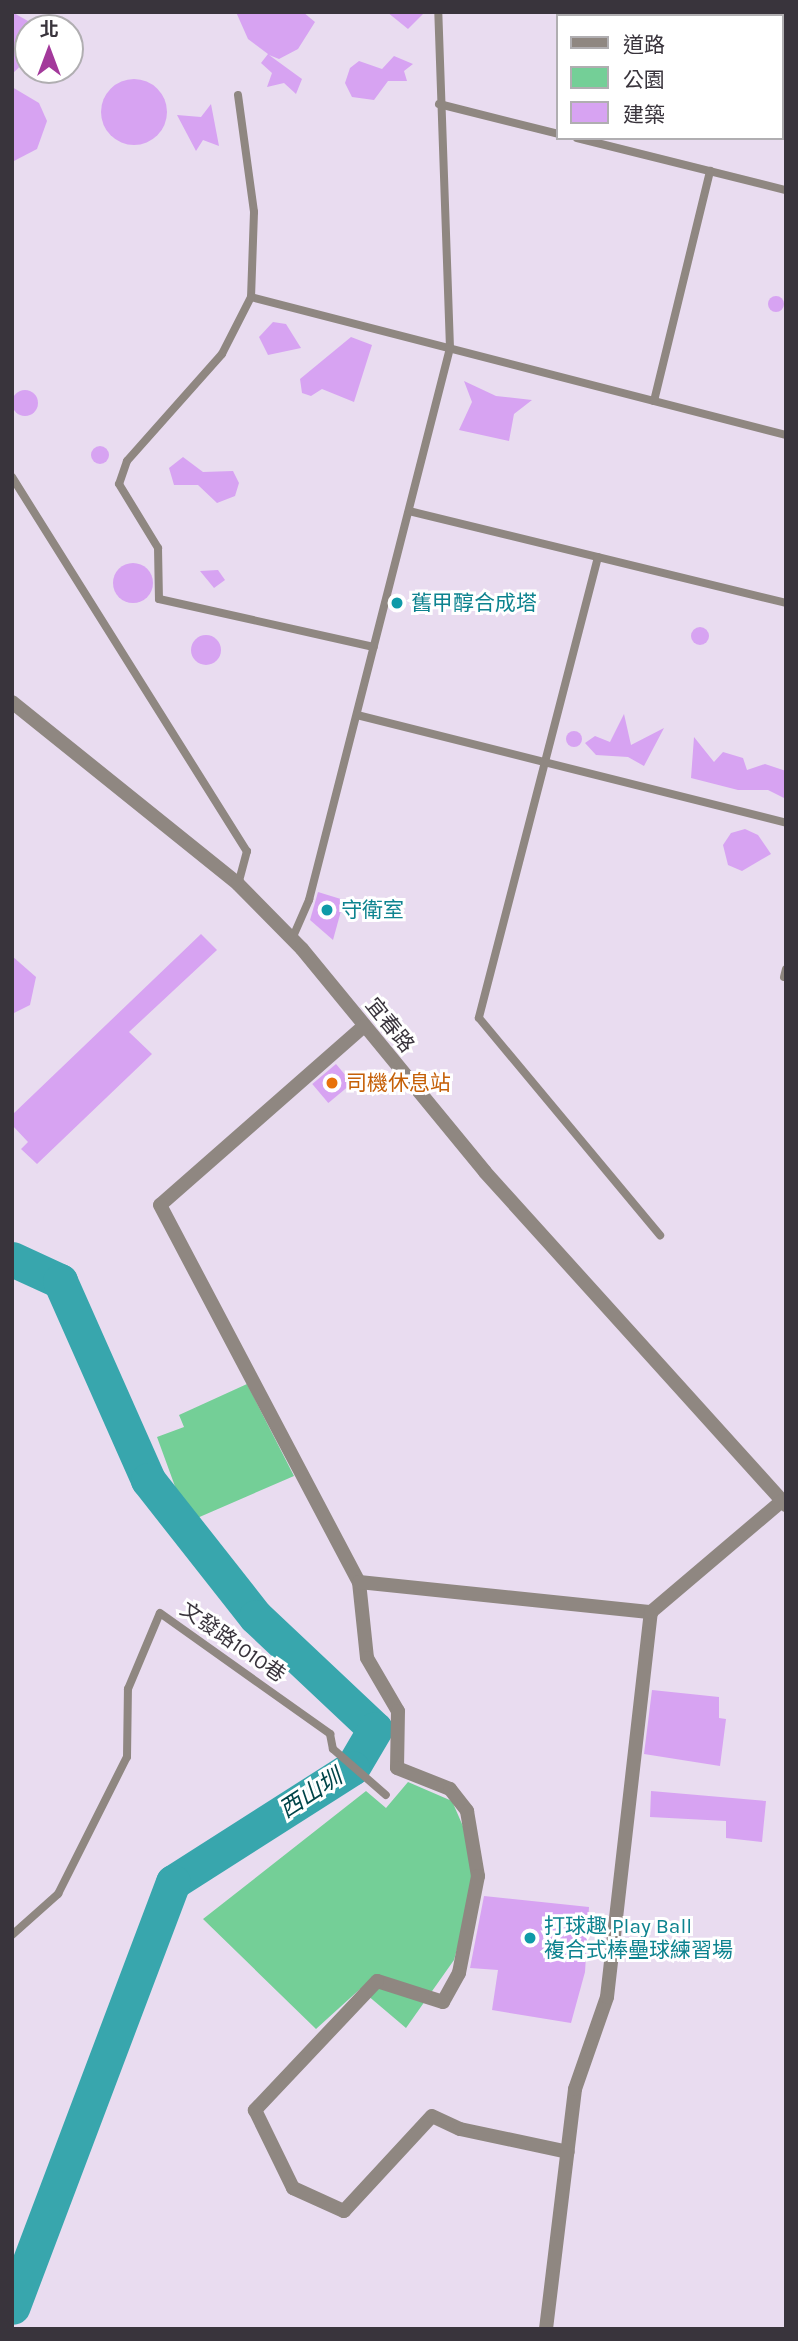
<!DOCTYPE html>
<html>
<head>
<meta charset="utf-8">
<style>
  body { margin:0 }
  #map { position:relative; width:798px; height:2341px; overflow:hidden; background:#e9dcf0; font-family:Karla,"Noto Sans TC",sans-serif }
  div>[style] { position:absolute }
  .green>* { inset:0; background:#74cf97 }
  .river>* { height:35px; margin:-17.5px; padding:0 17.5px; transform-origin:17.5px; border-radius:17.5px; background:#38a6ad }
  .building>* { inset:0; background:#d7a3f2; transform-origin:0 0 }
  .round { border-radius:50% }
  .service>* { height:8px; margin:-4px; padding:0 4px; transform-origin:4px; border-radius:4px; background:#8f8781 }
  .minor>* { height:14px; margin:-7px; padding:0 7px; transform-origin:7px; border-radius:7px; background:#8f8781 }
  .dots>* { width:19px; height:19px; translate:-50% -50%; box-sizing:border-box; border:4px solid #fff; border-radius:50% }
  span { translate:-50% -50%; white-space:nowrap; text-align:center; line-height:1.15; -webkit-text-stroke:6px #fff; paint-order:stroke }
  .culture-label { font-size:21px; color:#0d838f }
  .left { translate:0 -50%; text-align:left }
  .street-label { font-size:21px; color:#39343c }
  .food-label { font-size:21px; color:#c56008 }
  .water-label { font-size:23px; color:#004549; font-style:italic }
  .frame { position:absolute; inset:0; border:14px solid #39343c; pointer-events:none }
  .legend { position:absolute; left:556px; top:14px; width:228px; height:126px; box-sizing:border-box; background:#fff; border:2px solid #b0aeb1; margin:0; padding:9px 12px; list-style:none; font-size:21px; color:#39343c }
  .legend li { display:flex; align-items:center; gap:14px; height:35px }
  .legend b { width:35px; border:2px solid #b0aeb1 }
  .north { position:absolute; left:14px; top:14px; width:70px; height:70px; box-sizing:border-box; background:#fff; border:2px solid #b0aeb1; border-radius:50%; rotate:0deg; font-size:19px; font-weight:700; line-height:28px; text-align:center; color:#39343c }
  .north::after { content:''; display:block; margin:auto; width:24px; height:32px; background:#a3399b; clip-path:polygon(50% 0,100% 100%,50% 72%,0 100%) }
</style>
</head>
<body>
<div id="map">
  <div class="green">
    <div style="clip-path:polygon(247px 1384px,294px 1476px,188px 1522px,157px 1437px,184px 1427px,179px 1415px)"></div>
    <div style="clip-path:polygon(408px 1782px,452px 1801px,472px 1847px,472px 1895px,454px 1960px,406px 2028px,360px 1989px,316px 2029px,203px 1919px,366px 1791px,386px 1808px)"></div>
  </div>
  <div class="river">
    <div style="left:12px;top:1259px;width:53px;rotate:24.6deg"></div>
    <div style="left:60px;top:1281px;width:218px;rotate:66.1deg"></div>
    <div style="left:148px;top:1480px;width:174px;rotate:51.8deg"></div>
    <div style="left:256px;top:1617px;width:163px;rotate:43.3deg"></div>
    <div style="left:375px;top:1729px;width:45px;rotate:120.5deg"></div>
    <div style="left:352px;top:1768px;width:212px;rotate:147.5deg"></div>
    <div style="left:173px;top:1882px;width:454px;rotate:110.7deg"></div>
  </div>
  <div class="building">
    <div style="clip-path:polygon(12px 12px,28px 21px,28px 59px,12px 74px)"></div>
    <div style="clip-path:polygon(236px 12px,303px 12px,315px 22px,298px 49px,279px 59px,269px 55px,302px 79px,296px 94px,284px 83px,267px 87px,272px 73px,261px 63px,268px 54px,248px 39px)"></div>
    <div style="clip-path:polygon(387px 12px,425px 12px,408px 29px)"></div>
    <div style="clip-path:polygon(394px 56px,413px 64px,404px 71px,407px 81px,388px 81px,374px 100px,352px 97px,345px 83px,350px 68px,359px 61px,382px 69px)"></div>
    <div class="round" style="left:101px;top:79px;width:66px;height:66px"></div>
    <div style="clip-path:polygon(12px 87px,39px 103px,47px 121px,37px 149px,12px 162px)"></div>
    <div style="clip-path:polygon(211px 104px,219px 146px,203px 140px,196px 151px,177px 115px,201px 117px)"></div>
    <div class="round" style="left:768px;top:296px;width:16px;height:16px"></div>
    <div style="clip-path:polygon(273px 322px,286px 324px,301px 348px,268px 355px,259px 337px)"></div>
    <div style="clip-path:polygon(351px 337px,372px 345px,354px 402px,322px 389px,311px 396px,302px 393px,300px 379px)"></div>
    <div style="clip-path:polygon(464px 381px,496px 396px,532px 400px,514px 414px,509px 441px,459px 430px,472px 402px)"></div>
    <div class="round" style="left:12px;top:390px;width:26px;height:26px"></div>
    <div class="round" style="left:91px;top:446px;width:18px;height:18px"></div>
    <div style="clip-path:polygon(183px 457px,203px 472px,233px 471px,239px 483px,235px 496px,217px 503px,198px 485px,174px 485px,169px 468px)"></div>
    <div class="round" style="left:113px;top:563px;width:40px;height:40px"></div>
    <div style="clip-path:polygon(218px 570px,225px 580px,214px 588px,200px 571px)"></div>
    <div class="round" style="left:691px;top:627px;width:18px;height:18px"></div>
    <div class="round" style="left:191px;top:635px;width:30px;height:30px"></div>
    <div style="clip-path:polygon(624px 714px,631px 745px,664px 728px,644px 766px,628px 757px,596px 755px,585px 743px,595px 736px,610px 742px)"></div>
    <div class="round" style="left:566px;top:731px;width:16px;height:16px"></div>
    <div style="clip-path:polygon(694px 737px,714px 762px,723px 752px,743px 758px,747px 770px,765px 764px,786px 771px,786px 799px,768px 790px,738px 790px,691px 778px)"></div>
    <div style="clip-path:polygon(745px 829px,758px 835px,771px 854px,742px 871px,728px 865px,723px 845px,731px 833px)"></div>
    <div style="clip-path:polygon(318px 892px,344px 900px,333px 940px,310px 920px)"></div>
    <div style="clip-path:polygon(201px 934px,217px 950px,129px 1032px,152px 1054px,37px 1164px,21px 1149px,28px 1142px,12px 1125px,12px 1115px)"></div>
    <div style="clip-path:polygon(12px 956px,36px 977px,30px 1005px,12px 1014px)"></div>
    <div style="left:336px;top:1064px;width:25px;height:31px;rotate:50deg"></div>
    <div style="clip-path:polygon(652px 1690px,719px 1697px,719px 1718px,726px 1719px,720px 1766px,644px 1754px)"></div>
    <div style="clip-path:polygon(651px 1791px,766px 1801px,762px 1842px,726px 1838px,726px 1821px,650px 1817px)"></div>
    <div style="clip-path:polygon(484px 1896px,589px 1907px,585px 1972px,571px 2023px,492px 2010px,498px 1970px,470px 1968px)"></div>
  </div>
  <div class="service">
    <div style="left:238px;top:95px;width:118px;rotate:82.2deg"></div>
    <div style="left:254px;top:212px;width:85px;rotate:92deg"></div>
    <div style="left:251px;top:297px;width:553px;rotate:14.46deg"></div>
    <div style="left:439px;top:104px;width:123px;rotate:14.1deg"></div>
    <div style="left:577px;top:138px;width:215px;rotate:14deg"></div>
    <div style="left:251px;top:297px;width:64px;rotate:117deg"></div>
    <div style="left:222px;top:354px;width:143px;rotate:131.6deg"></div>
    <div style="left:127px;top:461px;width:24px;rotate:109deg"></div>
    <div style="left:119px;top:484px;width:75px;rotate:58.6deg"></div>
    <div style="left:158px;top:548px;width:51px;rotate:88.9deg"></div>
    <div style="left:159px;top:599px;width:220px;rotate:12.6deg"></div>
    <div style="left:654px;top:401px;width:237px;rotate:-76.3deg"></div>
    <div style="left:12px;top:477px;width:442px;rotate:57.9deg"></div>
    <div style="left:247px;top:851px;width:34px;rotate:105deg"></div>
    <div style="left:409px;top:511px;width:388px;rotate:13.7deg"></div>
    <div style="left:598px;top:557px;width:476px;rotate:104.5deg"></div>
    <div style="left:479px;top:1018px;width:283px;rotate:50.2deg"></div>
    <div style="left:357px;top:715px;width:442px;rotate:14.1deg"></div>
    <div style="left:292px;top:939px;width:43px;rotate:-66.4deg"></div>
    <div style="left:309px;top:900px;width:570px;rotate:-75.67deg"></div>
    <div style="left:450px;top:348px;width:336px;rotate:-92deg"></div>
    <div style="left:784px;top:977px;width:8px;rotate:-76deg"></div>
    <div style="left:12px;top:1935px;width:62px;rotate:-41.7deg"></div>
    <div style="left:58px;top:1894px;width:153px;rotate:-63.3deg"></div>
    <div style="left:127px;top:1757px;width:68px;rotate:-89.2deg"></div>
    <div style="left:128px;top:1689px;width:82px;rotate:-67.2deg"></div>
    <div style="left:160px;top:1613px;width:209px;rotate:35.4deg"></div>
    <div style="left:330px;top:1734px;width:15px;rotate:79deg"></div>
    <div style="left:333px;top:1749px;width:70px;rotate:41deg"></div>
  </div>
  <div class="minor">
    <div style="left:12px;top:702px;width:290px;rotate:38.8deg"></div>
    <div style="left:238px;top:884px;width:91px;rotate:45.4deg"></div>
    <div style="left:302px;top:949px;width:288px;rotate:50.6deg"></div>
    <div style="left:485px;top:1172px;width:449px;rotate:47.9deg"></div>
    <div style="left:364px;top:1026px;width:271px;rotate:138.7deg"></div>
    <div style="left:160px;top:1205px;width:426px;rotate:62.2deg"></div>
    <div style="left:359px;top:1582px;width:76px;rotate:84deg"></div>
    <div style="left:367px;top:1658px;width:61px;rotate:59.7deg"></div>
    <div style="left:398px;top:1711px;width:57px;rotate:91deg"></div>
    <div style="left:397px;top:1768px;width:57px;rotate:21.6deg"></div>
    <div style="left:450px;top:1789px;width:28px;rotate:52deg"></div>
    <div style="left:467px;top:1811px;width:66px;rotate:80.4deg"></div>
    <div style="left:478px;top:1876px;width:99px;rotate:101.1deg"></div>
    <div style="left:459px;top:1973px;width:33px;rotate:119deg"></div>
    <div style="left:443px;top:2002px;width:69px;rotate:-162.3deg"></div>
    <div style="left:377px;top:1981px;width:178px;rotate:133.4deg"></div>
    <div style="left:255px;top:2110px;width:87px;rotate:64deg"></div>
    <div style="left:293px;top:2188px;width:56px;rotate:24.3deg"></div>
    <div style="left:344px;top:2211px;width:129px;rotate:-47.2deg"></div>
    <div style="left:432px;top:2116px;width:31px;rotate:25deg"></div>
    <div style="left:460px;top:2129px;width:110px;rotate:12deg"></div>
    <div style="left:359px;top:1582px;width:294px;rotate:5.9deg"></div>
    <div style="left:546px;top:2329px;width:242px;rotate:-83.1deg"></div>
    <div style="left:575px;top:2089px;width:97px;rotate:-70.8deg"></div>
    <div style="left:607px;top:1997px;width:388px;rotate:-83.5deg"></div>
    <div style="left:651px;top:1612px;width:172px;rotate:-40.3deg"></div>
  </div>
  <div class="dots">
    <div style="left:397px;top:603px;background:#0f9aa8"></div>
    <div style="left:327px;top:910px;background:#0f9aa8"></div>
    <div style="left:332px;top:1083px;background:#e8710a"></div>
    <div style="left:530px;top:1938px;background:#0f9aa8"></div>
  </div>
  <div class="culture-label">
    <span class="left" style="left:411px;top:603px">舊甲醇合成塔</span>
    <span class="left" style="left:341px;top:910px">守衛室</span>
    <span class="left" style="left:544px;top:1938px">打球趣 Play Ball<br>複合式棒壘球練習場</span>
  </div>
  <div class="street-label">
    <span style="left:390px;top:1025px;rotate:51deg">宜春路</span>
    <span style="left:233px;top:1642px;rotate:35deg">文發路1010巷</span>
  </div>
  <div class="food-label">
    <span class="left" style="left:346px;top:1083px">司機休息站</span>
  </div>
  <div class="water-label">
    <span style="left:311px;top:1794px;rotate:-33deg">西山圳</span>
  </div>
  <div class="frame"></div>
  <ul class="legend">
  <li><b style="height:9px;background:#8f8781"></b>道路</li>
  <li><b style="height:19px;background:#74cf97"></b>公園</li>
  <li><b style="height:19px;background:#d7a3f2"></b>建築</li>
  </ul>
  <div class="north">北</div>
</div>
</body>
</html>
